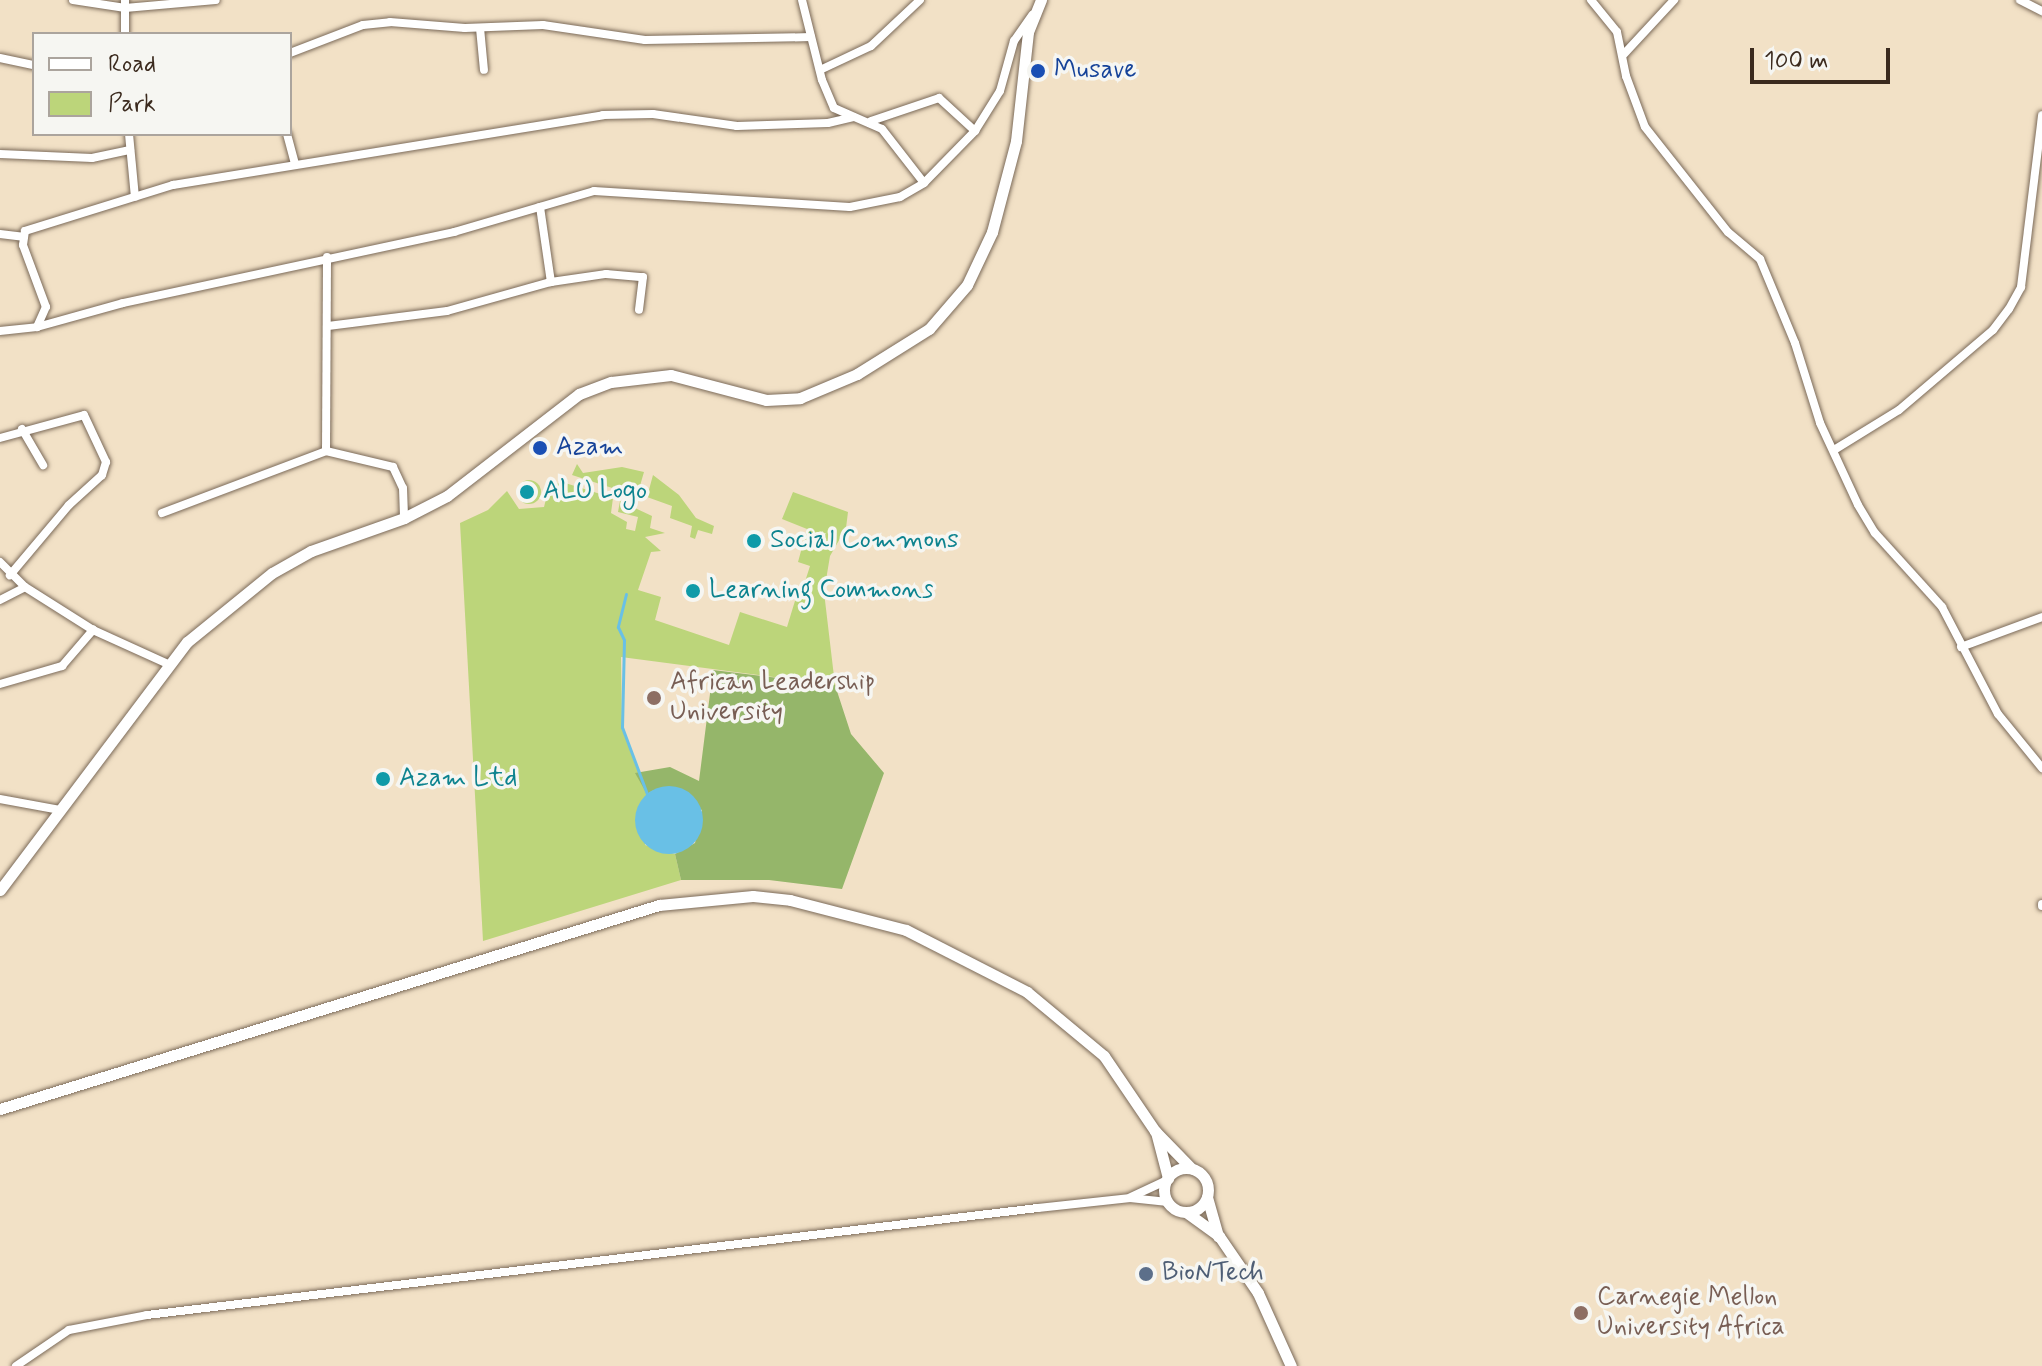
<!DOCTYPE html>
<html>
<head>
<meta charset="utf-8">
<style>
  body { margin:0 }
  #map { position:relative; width:2042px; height:1366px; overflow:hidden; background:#f2e1c6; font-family:Mynerve,sans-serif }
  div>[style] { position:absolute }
  .green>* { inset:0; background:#bcd57a }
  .round { border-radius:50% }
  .forest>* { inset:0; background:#95b66a }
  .water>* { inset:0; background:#69c0e6 }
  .stream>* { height:3px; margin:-1.5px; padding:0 1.5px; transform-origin:1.5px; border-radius:1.5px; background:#69c0e6 }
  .roads { filter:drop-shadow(0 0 2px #7b6a59) drop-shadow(0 0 2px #7b6a59) }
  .minor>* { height:8px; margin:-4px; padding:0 4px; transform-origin:4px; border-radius:4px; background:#fff }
  .secondary>* { height:11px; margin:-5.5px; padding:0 5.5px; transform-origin:5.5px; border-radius:5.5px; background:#fff }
  .secondary>.ring { margin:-5.5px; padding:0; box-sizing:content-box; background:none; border:11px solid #fff; border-radius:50% }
  .dots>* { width:22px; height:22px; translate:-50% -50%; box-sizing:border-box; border:4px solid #f6f6f2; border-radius:50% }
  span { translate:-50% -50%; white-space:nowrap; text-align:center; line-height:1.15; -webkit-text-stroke:7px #f6f6f2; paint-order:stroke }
  .transit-label { font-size:26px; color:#164399 }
  .left { translate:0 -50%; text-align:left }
  .culture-label { font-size:26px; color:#0d838f }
  .education-label { font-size:26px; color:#785e54 }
  .service-label { font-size:26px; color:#4e5e75 }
  .legend { position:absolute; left:32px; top:32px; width:260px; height:104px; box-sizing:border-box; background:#f6f6f2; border:2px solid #aba49d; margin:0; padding:10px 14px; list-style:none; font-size:24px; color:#3b2a1e }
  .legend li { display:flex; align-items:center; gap:16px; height:40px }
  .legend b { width:40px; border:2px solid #aba49d }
  .scale { position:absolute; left:1750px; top:48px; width:140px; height:36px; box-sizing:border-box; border:4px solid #3b2a1e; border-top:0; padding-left:10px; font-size:24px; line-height:28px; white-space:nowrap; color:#3b2a1e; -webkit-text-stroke:6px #f6f6f2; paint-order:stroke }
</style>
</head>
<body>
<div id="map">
  <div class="green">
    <div style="clip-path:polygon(577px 464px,583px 473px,622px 467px,644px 472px,637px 496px,572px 475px)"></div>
    <div style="clip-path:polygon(653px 475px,679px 495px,696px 518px,714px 526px,712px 534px,698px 530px,695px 539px,690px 537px,692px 526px,670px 518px,672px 506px,647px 497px)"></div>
    <div class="round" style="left:517px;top:480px;width:24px;height:24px"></div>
    <div style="clip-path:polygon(562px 482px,613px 498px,611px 513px,627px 522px,626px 529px,635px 531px,638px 517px,618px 512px,620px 501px,652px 516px,650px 528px,665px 533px,645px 537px,661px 551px,651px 552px,638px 590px,661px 597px,655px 620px,729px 645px,740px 612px,787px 627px,798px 591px,802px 591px,810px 566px,798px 562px,807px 529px,782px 519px,793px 492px,848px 512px,846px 528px,830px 556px,824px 592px,835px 685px,621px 657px,622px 727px,647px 794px,645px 845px,675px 854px,681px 880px,483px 941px,460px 523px,488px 510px,507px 491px,519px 509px,544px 507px,549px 487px)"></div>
  </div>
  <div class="forest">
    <div style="clip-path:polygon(713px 670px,835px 685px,851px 734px,884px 773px,842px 889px,769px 880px,681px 880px,675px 854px,695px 843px,702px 810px,654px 790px,647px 794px,635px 773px,670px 767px,699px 781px)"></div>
  </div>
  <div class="water">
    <div class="round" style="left:635px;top:786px;width:68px;height:68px"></div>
  </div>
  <div class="stream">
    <div style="left:626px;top:594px;width:34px;rotate:104deg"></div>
    <div style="left:618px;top:627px;width:14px;rotate:65deg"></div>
    <div style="left:624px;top:640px;width:87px;rotate:91.3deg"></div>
    <div style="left:622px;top:727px;width:72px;rotate:69.5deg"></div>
  </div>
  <div class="roads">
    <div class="minor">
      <div style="left:73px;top:0;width:53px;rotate:8.7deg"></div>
      <div style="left:125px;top:8px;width:91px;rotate:-5deg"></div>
      <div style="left:125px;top:0;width:34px;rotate:90deg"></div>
      <div style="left:802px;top:0;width:82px;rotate:76deg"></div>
      <div style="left:822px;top:80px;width:30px;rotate:67deg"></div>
      <div style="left:834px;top:108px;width:52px;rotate:23.6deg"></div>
      <div style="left:882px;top:129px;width:68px;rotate:52.1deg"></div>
      <div style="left:924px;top:183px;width:73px;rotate:-45.6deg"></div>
      <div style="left:975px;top:131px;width:47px;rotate:-58deg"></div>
      <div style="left:1000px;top:91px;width:52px;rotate:-74.4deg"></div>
      <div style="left:1014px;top:41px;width:32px;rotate:-55deg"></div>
      <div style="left:1591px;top:0;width:41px;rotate:50.9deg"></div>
      <div style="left:1617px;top:32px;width:45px;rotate:78.4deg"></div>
      <div style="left:1626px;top:76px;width:54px;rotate:69.6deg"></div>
      <div style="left:1645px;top:127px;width:134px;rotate:51.7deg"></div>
      <div style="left:1728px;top:232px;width:42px;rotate:40.2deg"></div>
      <div style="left:1760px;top:259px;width:91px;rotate:67.4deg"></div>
      <div style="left:1795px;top:343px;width:84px;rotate:72.6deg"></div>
      <div style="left:1820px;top:423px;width:90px;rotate:65.1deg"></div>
      <div style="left:1858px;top:505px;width:33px;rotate:59deg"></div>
      <div style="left:1875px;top:533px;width:100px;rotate:47.8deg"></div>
      <div style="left:1942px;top:607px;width:121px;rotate:62.4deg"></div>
      <div style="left:1998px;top:714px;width:70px;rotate:50.8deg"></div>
      <div style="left:2020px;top:0;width:25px;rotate:27deg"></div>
      <div style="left:480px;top:28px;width:42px;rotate:84.6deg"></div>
      <div style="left:290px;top:53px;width:78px;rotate:-21deg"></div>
      <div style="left:363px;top:25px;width:27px;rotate:-6deg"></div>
      <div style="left:390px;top:22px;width:75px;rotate:4.6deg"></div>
      <div style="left:465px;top:28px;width:78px;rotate:-2.2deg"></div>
      <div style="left:543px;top:25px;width:103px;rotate:8.4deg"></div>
      <div style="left:645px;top:40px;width:166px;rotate:-1deg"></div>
      <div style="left:1624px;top:54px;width:74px;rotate:-47.2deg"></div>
      <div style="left:0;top:58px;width:35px;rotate:12deg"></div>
      <div style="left:820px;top:70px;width:56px;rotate:-25.2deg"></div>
      <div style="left:871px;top:46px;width:67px;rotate:-43.2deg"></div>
      <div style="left:871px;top:121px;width:72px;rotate:-18.7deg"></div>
      <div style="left:939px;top:98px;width:49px;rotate:42.5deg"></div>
      <div style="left:129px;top:134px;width:63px;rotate:84.6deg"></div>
      <div style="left:287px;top:134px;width:30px;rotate:75deg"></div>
      <div style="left:0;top:154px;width:92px;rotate:2.5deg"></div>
      <div style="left:92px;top:158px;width:39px;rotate:-12deg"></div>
      <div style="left:540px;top:207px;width:76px;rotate:81.7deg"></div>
      <div style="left:0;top:234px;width:23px;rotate:7deg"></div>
      <div style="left:328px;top:326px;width:120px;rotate:-7.2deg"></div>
      <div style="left:447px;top:311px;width:108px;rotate:-15.6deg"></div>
      <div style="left:551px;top:282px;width:56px;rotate:-8.3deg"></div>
      <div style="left:606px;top:274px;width:37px;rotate:5deg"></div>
      <div style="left:643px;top:277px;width:33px;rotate:97deg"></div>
      <div style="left:37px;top:327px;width:22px;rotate:-66deg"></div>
      <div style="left:46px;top:307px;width:66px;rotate:-110.4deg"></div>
      <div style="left:23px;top:245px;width:14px;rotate:-82deg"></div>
      <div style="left:25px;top:231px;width:155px;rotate:-17.3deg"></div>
      <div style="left:173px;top:185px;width:436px;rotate:-9.2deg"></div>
      <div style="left:603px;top:115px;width:50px;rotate:-1.1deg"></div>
      <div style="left:653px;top:114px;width:85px;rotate:8.1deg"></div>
      <div style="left:737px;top:126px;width:91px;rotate:-1.9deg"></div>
      <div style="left:828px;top:123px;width:26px;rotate:-13deg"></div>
      <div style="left:0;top:331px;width:37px;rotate:-6deg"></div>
      <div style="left:37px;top:327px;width:89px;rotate:-15.6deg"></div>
      <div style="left:123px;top:303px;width:339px;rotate:-12.1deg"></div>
      <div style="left:454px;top:232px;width:146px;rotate:-16.3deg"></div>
      <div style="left:594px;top:191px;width:256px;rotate:3.6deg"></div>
      <div style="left:850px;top:207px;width:51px;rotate:-11.3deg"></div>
      <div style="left:900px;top:197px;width:28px;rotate:-30deg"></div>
      <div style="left:22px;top:429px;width:42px;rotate:59.7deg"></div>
      <div style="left:0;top:438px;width:87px;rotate:-15.3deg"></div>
      <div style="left:84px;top:415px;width:52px;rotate:64.9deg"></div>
      <div style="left:106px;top:462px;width:14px;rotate:107deg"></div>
      <div style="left:102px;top:475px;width:45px;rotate:137.7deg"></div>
      <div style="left:69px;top:505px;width:92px;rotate:130.1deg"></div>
      <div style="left:1834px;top:450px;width:76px;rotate:-31.6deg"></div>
      <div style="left:1899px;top:410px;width:123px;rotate:-40.4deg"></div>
      <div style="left:1993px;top:330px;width:26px;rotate:-53deg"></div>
      <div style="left:2009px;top:309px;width:25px;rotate:-61deg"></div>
      <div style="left:2021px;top:287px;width:173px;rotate:-83deg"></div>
      <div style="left:326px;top:451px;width:194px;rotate:-89.7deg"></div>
      <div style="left:162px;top:513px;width:175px;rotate:-20.7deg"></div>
      <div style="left:326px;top:451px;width:69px;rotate:13.4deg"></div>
      <div style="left:393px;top:467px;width:23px;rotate:65deg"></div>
      <div style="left:403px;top:488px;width:30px;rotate:88deg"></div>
      <div style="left:0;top:562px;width:35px;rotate:45deg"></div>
      <div style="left:25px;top:587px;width:80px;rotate:32.3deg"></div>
      <div style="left:93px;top:630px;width:85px;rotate:24.4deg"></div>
      <div style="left:0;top:600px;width:28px;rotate:-27deg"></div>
      <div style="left:1961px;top:647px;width:86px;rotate:-20.3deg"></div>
      <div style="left:0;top:684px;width:65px;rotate:-16.2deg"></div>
      <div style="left:62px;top:666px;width:48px;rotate:-49.3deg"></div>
      <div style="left:0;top:799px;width:61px;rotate:10.4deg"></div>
      <div style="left:2042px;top:904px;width:2px;rotate:90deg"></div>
      <div style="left:1131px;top:1197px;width:38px;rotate:-25deg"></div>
      <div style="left:16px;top:1366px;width:64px;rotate:-34.2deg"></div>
      <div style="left:69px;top:1330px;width:79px;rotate:-10.9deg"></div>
      <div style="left:147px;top:1315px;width:897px;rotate:-6.85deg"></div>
      <div style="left:1038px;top:1208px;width:93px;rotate:-6.2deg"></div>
      <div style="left:1130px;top:1198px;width:38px;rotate:6deg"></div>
    </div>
    <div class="secondary">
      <div style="left:0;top:890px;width:311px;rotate:-53deg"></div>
      <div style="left:187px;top:642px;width:109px;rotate:-39.1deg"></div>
      <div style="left:272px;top:573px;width:45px;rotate:-29.4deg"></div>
      <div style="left:311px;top:551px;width:99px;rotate:-19.5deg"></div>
      <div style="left:404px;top:518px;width:48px;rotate:-27.1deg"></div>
      <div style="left:447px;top:496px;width:167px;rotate:-37.7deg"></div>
      <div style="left:579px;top:394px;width:34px;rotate:-21deg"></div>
      <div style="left:611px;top:382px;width:60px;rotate:-6.7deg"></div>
      <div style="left:671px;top:375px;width:98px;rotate:14.7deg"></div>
      <div style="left:766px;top:400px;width:34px;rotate:-3deg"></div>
      <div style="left:800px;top:398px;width:62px;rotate:-22.8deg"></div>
      <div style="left:857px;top:374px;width:85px;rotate:-32deg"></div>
      <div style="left:929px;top:329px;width:58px;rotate:-49.2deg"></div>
      <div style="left:967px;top:285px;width:59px;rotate:-64.7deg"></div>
      <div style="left:992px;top:232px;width:94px;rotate:-75.2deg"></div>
      <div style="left:1016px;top:141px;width:110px;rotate:-83.7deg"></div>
      <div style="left:1028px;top:32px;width:35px;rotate:-68deg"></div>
      <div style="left:0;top:1109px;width:690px;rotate:-17.2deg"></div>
      <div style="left:659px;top:905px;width:94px;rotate:-5.5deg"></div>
      <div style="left:753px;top:896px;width:37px;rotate:6deg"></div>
      <div style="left:790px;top:900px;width:120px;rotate:14.5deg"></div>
      <div style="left:906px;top:930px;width:136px;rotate:27.1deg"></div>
      <div style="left:1027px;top:992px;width:100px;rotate:39.7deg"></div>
      <div style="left:1104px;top:1056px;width:91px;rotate:55.8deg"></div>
      <div style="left:1155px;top:1131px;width:52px;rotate:45.8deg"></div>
      <div style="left:1156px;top:1132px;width:48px;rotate:75.4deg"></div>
      <div class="ring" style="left:1164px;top:1168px;width:33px;height:33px"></div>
      <div style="left:1207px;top:1197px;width:41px;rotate:74.2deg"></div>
      <div style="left:1186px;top:1212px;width:41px;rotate:36deg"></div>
      <div style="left:1219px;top:1236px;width:69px;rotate:55.6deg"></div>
      <div style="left:1258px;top:1293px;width:80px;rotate:65.7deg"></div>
    </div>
  </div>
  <div class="dots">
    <div style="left:1038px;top:71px;background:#1a4fb4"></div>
    <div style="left:540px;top:448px;background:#1a4fb4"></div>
    <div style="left:527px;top:492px;background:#0f9aa8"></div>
    <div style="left:754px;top:541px;background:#0f9aa8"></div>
    <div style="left:693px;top:591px;background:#0f9aa8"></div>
    <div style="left:654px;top:698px;background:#8d6e63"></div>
    <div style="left:383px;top:779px;background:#0f9aa8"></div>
    <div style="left:1146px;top:1274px;background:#5c6f8a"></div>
    <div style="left:1581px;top:1313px;background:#8d6e63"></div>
  </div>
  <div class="transit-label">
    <span class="left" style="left:1054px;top:71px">Musave</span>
    <span class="left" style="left:556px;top:448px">Azam</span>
  </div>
  <div class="culture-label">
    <span class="left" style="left:543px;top:492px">ALU Logo</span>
    <span class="left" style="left:770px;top:541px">Social Commons</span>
    <span class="left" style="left:709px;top:591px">Learning Commons</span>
    <span class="left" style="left:399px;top:779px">Azam Ltd</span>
  </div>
  <div class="education-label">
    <span class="left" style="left:670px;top:698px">African Leadership<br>University</span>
    <span class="left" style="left:1597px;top:1313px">Carnegie Mellon<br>University Africa</span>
  </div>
  <div class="service-label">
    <span class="left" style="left:1162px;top:1274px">BioNTech</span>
  </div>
  <ul class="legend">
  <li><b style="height:10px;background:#fff"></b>Road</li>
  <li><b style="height:22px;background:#bcd57a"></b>Park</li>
  </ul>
  <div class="scale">100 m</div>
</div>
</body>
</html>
